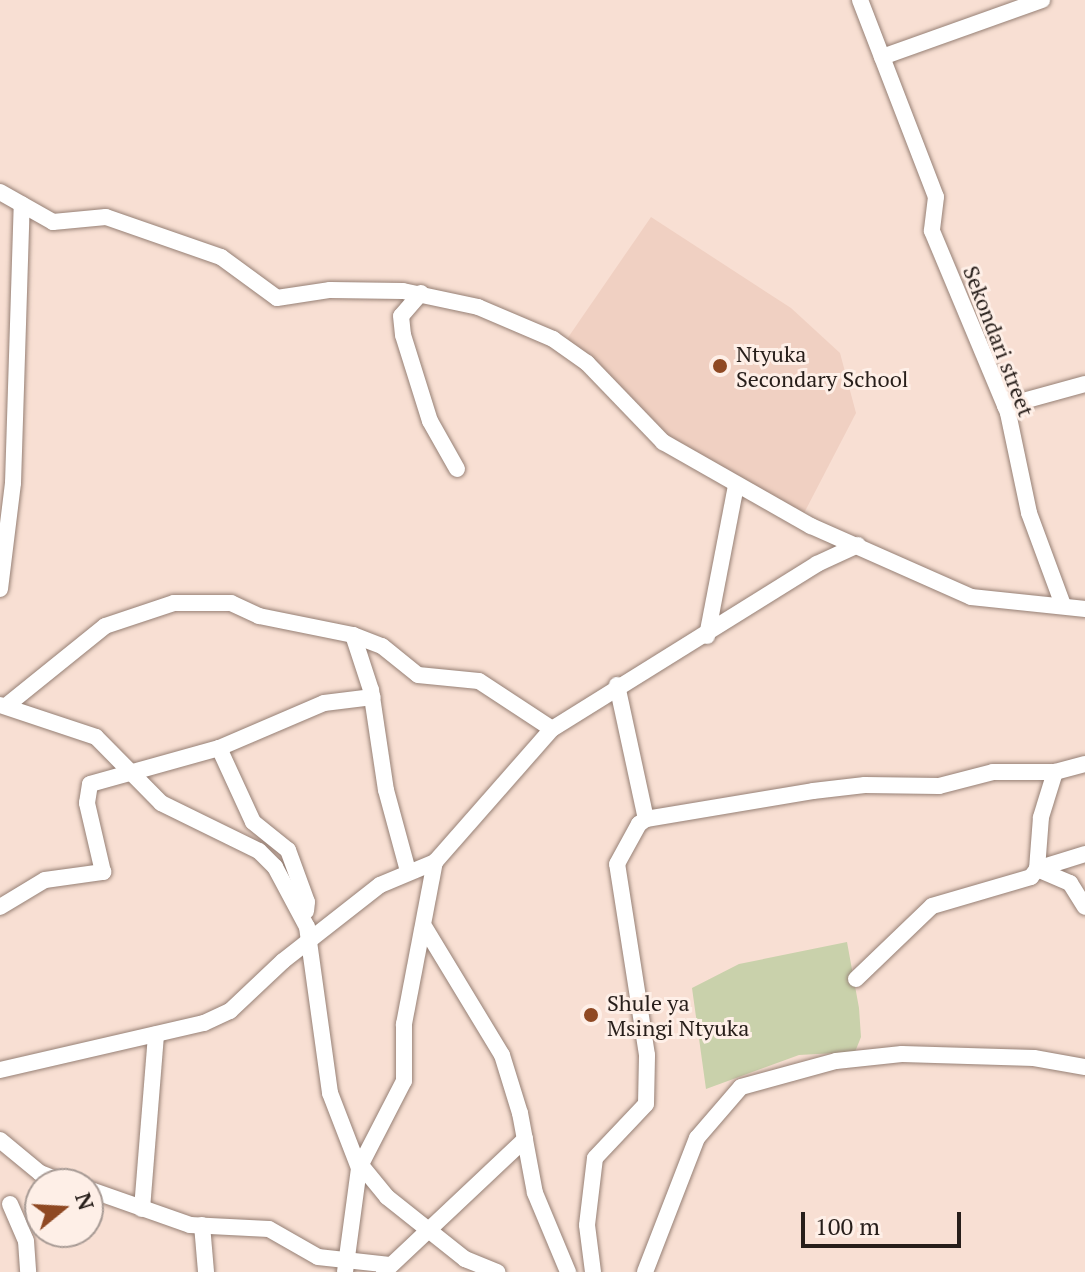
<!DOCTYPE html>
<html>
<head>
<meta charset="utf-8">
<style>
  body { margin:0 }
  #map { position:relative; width:1085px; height:1272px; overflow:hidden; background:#f8dfd3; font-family:"PT Serif",serif }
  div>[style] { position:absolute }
  .built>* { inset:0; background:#f0d0c2 }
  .green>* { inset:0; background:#c9d1ab }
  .roads { filter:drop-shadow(0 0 2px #968075) drop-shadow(0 0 2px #968075) }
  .minor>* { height:16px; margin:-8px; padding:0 8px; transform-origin:8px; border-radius:8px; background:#fff }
  .dots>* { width:22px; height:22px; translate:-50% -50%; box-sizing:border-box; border:4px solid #feefe7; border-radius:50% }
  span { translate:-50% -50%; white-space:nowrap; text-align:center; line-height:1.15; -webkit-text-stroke:6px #feefe7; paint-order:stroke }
  .street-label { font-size:22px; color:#271e1a }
  .poi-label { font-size:22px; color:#271e1a }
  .left { translate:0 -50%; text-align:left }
  .north { position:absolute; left:24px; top:1168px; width:80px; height:80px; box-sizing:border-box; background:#feefe7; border:2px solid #a89b95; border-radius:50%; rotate:72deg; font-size:22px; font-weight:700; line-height:32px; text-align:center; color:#271e1a }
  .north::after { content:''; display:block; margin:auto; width:28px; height:36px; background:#8f4923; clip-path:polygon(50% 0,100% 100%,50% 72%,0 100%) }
  .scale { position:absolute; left:801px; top:1212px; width:160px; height:36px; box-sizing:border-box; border:4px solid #271e1a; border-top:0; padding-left:10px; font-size:24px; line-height:28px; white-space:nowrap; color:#271e1a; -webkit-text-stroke:6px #feefe7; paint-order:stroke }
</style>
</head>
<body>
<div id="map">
  <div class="built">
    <div style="clip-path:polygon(651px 217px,791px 308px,840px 353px,856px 413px,802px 517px,668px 437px,567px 339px)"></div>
  </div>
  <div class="green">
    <div style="clip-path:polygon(847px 942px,859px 1008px,861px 1037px,855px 1052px,799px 1055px,706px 1089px,692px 988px,739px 964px)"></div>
  </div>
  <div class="roads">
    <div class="minor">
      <div style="left:860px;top:0;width:211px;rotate:68.9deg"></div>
      <div style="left:936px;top:197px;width:34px;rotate:97deg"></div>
      <div style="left:932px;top:231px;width:197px;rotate:67.3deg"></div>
      <div style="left:1008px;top:413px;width:102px;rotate:78.1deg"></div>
      <div style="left:1029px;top:513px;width:98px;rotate:69.7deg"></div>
      <div style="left:882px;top:57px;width:170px;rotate:-19.6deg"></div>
      <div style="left:0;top:192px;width:61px;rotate:29.5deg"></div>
      <div style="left:53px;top:222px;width:53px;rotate:-5.4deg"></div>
      <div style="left:106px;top:217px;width:122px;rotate:19.2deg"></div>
      <div style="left:221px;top:257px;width:69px;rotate:36.2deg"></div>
      <div style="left:277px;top:298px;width:54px;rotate:-8.6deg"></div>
      <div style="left:330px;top:290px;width:73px;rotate:0.8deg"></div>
      <div style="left:403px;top:291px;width:77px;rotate:12deg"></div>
      <div style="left:478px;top:307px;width:82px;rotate:23.1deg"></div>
      <div style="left:553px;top:339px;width:42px;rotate:35.2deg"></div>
      <div style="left:587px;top:363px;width:110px;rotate:46.1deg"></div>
      <div style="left:663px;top:442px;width:170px;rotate:29.6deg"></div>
      <div style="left:811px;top:526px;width:175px;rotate:23.9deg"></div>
      <div style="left:971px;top:597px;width:115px;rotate:6deg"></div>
      <div style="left:421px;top:293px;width:30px;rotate:131deg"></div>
      <div style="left:401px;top:316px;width:19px;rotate:84deg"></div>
      <div style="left:403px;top:335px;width:90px;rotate:72.6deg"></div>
      <div style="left:430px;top:421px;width:55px;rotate:60.6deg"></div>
      <div style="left:1005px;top:406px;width:83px;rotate:-15.4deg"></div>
      <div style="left:0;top:589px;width:107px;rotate:-83deg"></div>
      <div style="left:13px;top:483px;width:279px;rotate:-88.2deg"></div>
      <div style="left:353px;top:635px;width:31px;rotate:21deg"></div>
      <div style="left:382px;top:646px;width:46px;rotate:38.9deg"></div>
      <div style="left:418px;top:675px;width:61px;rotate:5.6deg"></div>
      <div style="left:479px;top:681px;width:87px;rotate:33.3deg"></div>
      <div style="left:707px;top:636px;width:153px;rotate:-79.1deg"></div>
      <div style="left:617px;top:685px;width:137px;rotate:77.8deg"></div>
      <div style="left:0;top:705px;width:101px;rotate:18.4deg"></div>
      <div style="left:96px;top:737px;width:93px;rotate:45.4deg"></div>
      <div style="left:161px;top:803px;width:109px;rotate:26.1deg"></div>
      <div style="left:259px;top:851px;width:23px;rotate:45deg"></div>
      <div style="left:275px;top:867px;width:68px;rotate:61.9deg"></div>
      <div style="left:307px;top:927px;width:168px;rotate:82.1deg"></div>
      <div style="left:330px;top:1093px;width:80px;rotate:68.9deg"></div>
      <div style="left:6px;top:706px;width:127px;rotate:-38.9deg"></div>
      <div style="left:105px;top:626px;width:73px;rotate:-18.4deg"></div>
      <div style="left:174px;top:603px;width:57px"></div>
      <div style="left:231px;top:603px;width:31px;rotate:25deg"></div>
      <div style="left:259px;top:616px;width:96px;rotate:11.4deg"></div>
      <div style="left:353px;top:635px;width:58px;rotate:71.9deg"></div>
      <div style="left:371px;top:690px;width:101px;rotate:81.5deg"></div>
      <div style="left:386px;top:790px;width:84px;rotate:74.8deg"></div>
      <div style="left:219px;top:748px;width:81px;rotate:65.3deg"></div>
      <div style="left:253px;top:822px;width:45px;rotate:38.7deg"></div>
      <div style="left:288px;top:850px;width:55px;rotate:69.9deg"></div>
      <div style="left:307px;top:902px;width:9px;rotate:96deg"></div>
      <div style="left:1037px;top:869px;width:36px;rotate:23deg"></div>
      <div style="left:1070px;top:883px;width:28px;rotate:58deg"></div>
      <div style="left:1037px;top:869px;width:50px;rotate:-17.4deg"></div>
      <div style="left:0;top:907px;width:52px;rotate:-31deg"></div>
      <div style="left:45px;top:880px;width:59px;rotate:-7.9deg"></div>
      <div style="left:103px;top:872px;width:71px;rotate:-103.1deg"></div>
      <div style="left:87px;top:803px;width:19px;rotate:-81deg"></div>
      <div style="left:90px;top:784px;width:134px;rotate:-15.6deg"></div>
      <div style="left:219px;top:748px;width:114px;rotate:-23.2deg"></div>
      <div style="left:324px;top:703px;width:49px;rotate:-7deg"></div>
      <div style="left:425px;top:928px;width:149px;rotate:58.8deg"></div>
      <div style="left:502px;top:1055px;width:61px;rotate:72.8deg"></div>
      <div style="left:520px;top:1113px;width:81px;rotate:79.4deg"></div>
      <div style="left:535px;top:1193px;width:86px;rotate:67.3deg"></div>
      <div style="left:856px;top:979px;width:105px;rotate:-43.8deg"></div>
      <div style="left:932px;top:906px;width:103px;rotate:-16.3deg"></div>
      <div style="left:1031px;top:877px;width:10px;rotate:-53deg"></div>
      <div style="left:1037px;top:869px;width:52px;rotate:-85.6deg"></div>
      <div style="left:1041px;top:817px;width:47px;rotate:-72.7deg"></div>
      <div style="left:0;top:1070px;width:209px;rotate:-13deg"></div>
      <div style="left:204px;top:1023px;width:29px;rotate:-25deg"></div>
      <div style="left:230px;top:1011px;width:73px;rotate:-43.3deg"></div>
      <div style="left:283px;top:961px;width:123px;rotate:-38.1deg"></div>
      <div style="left:380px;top:885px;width:60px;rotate:-22.7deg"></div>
      <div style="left:435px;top:862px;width:177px;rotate:-48.7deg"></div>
      <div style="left:552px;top:729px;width:312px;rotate:-31.9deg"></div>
      <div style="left:817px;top:564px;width:45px;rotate:-24.9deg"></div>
      <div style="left:0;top:1140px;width:52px;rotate:39.5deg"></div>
      <div style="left:40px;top:1173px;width:31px;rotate:21deg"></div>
      <div style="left:360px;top:1164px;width:43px;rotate:50.7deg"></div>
      <div style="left:387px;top:1197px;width:100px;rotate:38.5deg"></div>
      <div style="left:465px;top:1259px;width:35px;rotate:22deg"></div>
      <div style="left:88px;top:1189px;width:108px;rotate:19.4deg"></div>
      <div style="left:190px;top:1225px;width:79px;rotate:2.9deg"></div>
      <div style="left:269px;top:1229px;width:56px;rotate:29.7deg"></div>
      <div style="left:318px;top:1257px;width:72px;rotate:6.3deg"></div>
      <div style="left:10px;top:1204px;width:40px;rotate:66.6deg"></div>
      <div style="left:26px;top:1241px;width:31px;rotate:86deg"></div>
      <div style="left:142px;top:1209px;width:175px;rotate:-85.4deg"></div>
      <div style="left:202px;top:1225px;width:47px;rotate:85.1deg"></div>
      <div style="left:345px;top:1272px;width:105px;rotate:-82.3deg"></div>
      <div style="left:359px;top:1168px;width:98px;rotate:-62.7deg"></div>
      <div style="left:404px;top:1081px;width:57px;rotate:-90deg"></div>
      <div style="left:404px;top:1024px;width:165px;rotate:-79.2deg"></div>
      <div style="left:384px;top:1272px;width:194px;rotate:-43.3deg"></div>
      <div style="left:593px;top:1272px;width:47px;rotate:-97.3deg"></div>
      <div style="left:587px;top:1225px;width:67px;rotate:-83.2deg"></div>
      <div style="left:595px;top:1158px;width:74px;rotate:-46.6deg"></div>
      <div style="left:646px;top:1104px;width:49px;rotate:-88.8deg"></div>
      <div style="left:647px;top:1055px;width:193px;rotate:-98.9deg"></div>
      <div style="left:617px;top:864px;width:46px;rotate:-61.2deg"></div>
      <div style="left:639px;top:824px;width:9px;rotate:-36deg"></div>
      <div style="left:646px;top:819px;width:169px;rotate:-9.5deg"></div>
      <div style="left:813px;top:791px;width:52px;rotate:-6.6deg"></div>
      <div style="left:865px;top:785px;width:74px;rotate:0.8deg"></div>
      <div style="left:939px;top:786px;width:56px;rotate:-14.5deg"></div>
      <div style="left:993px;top:772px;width:62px"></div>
      <div style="left:1055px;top:772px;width:31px;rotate:-15deg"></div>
      <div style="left:645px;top:1272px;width:144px;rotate:-68.8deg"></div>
      <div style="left:697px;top:1138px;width:67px;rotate:-49.2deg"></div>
      <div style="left:741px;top:1087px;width:98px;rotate:-15.3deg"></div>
      <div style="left:836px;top:1061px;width:66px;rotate:-6.1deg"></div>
      <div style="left:902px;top:1054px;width:132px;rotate:1.7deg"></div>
      <div style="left:1034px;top:1058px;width:52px;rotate:10deg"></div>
    </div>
  </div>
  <div class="dots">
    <div style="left:720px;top:366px;background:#8f4923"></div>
    <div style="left:591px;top:1015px;background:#8f4923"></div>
  </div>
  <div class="street-label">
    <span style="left:999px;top:341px;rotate:69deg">Sekondari street</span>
  </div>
  <div class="poi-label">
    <span class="left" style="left:736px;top:366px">Ntyuka<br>Secondary School</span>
    <span class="left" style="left:607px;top:1015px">Shule ya<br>Msingi Ntyuka</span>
  </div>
  <div class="north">N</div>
  <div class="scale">100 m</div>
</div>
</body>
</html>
